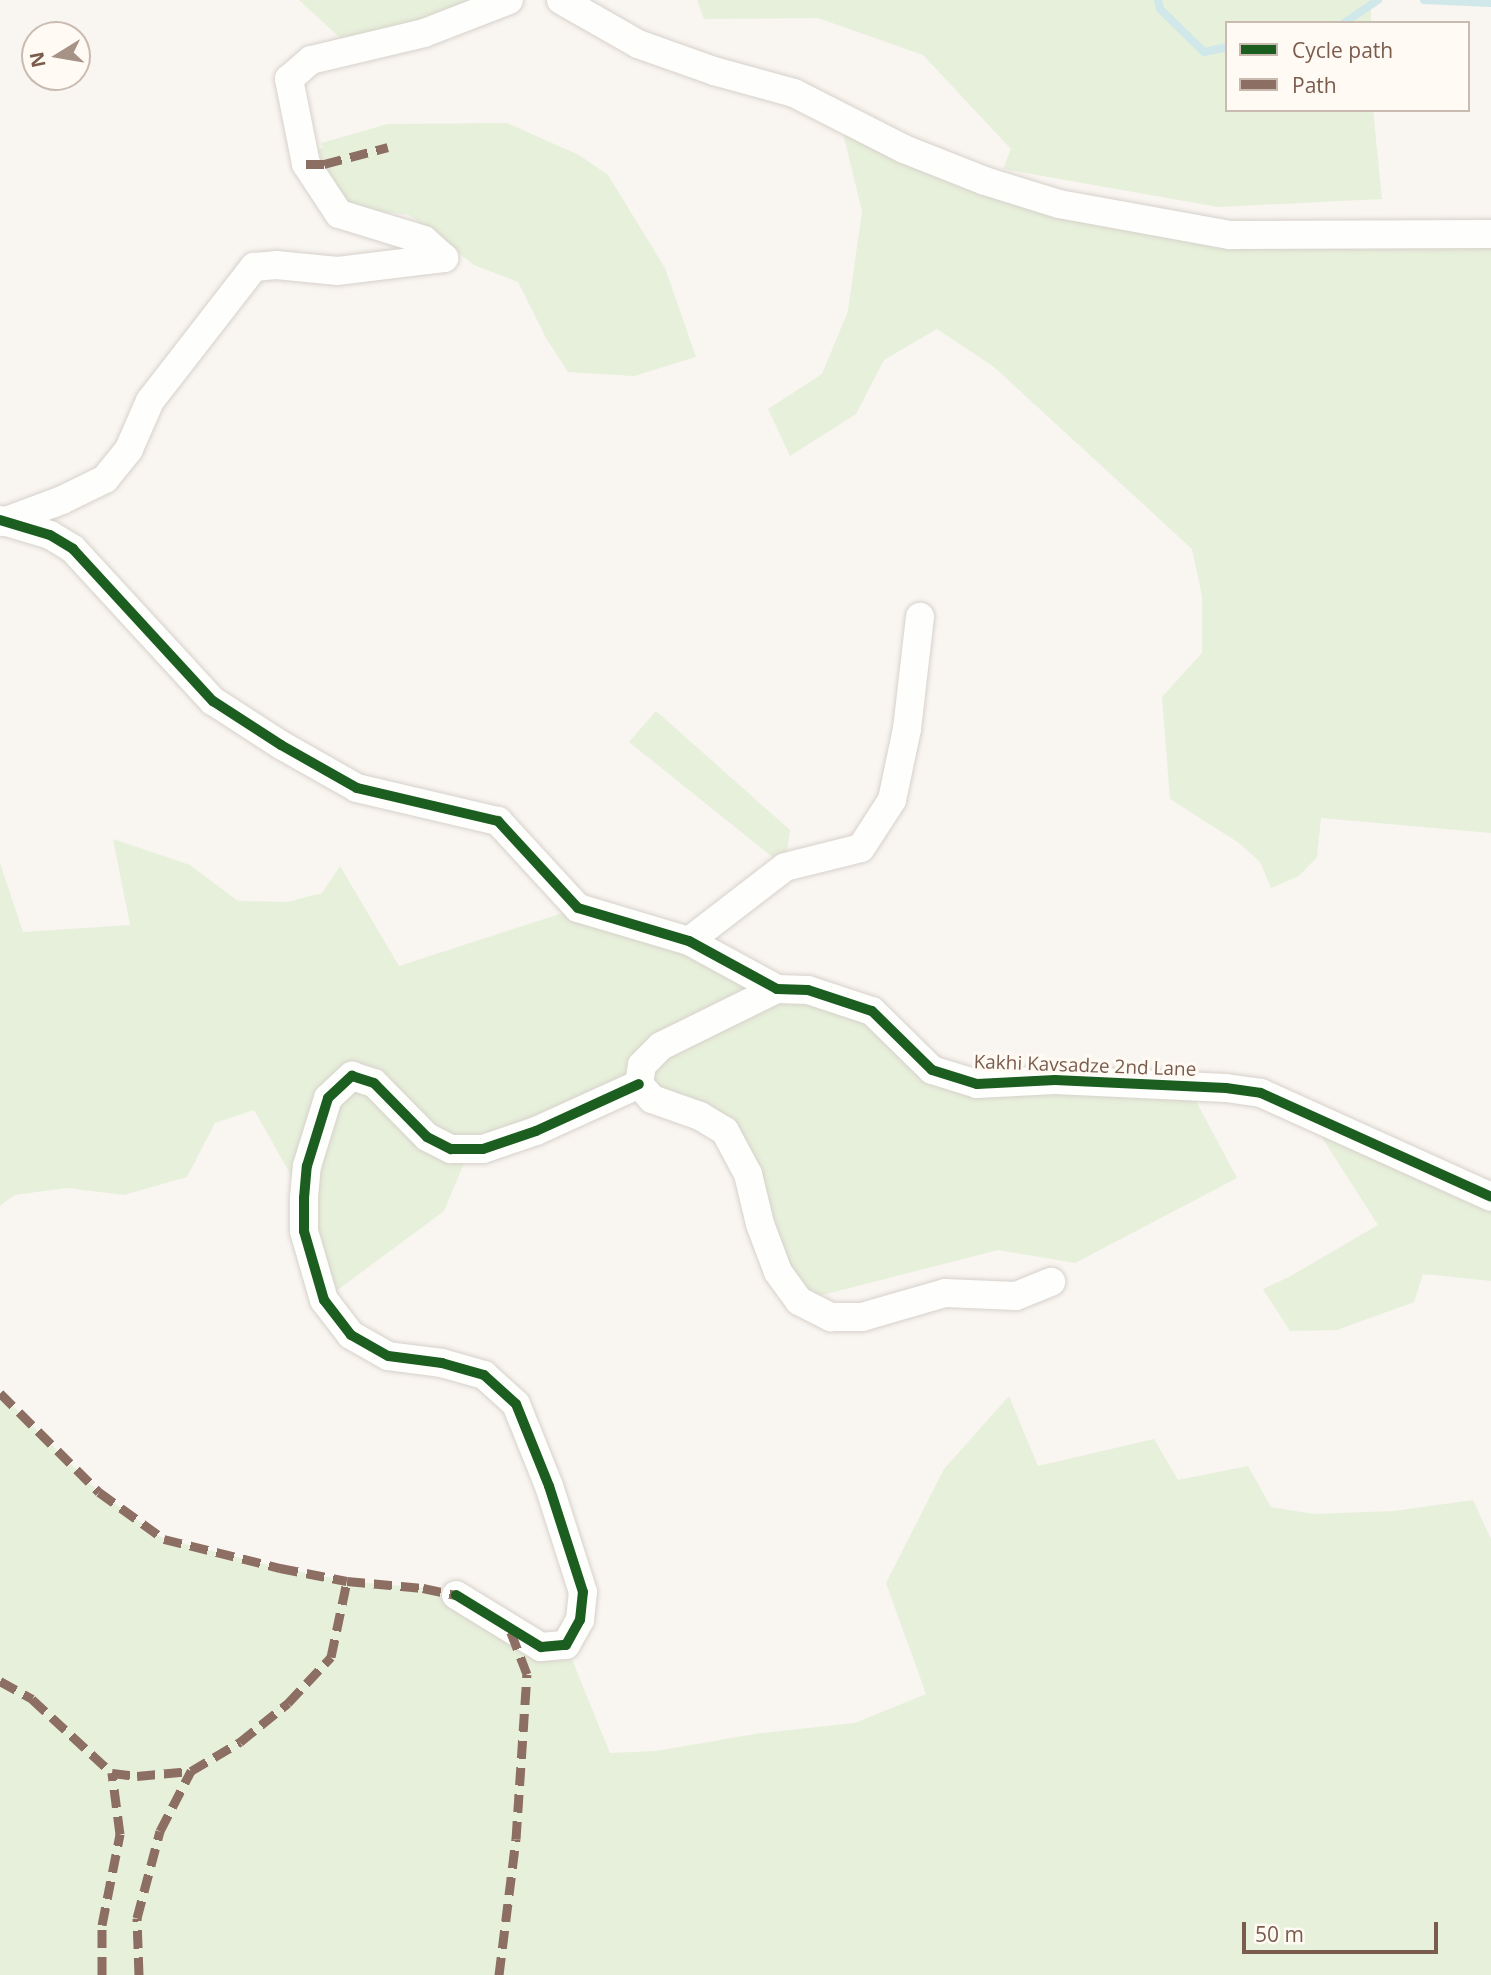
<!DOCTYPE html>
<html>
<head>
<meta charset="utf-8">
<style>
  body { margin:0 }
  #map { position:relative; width:1491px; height:1975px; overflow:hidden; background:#f9f5f0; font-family:"Open Sans",sans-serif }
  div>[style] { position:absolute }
  .green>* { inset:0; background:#e7f0db }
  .stream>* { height:8px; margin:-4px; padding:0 4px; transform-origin:4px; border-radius:4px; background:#d0e8ea }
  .roads { filter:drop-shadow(0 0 2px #d7d1cb) drop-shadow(0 0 2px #d7d1cb) }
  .minor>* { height:28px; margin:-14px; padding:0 14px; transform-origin:14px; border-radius:14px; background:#fefefd }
  .quiet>* { height:9px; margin-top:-4.5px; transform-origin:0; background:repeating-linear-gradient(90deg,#8d6e63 0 18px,transparent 0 27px) }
  .cycleway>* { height:10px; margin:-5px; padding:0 5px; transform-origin:5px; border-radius:5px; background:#1b5e20 }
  span { translate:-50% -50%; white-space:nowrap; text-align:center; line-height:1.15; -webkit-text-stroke:6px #fffaf3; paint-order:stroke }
  .street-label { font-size:19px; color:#7a5c4d }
  .legend { position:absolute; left:1225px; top:21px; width:245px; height:91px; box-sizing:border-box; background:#fffaf3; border:2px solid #cabbb1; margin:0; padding:9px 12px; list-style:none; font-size:21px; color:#7a5c4d }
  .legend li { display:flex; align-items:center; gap:14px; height:35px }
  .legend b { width:35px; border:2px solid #cabbb1 }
  .north { position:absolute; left:21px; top:21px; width:70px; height:70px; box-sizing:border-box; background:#fffaf3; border:2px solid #cabbb1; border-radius:50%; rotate:259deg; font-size:19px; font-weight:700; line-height:28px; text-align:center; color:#7a5c4d }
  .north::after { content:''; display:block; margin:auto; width:24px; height:32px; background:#a69286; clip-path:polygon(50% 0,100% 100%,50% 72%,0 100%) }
  .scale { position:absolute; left:1242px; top:1922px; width:196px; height:32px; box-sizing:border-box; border:4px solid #7a5c4d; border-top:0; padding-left:9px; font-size:21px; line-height:24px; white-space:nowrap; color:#7a5c4d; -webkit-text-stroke:5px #fffaf3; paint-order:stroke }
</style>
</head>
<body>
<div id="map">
  <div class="green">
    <div style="clip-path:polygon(299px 0,509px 0,351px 48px)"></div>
    <div style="clip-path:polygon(697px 0,1371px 0,1371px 23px,1227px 23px,1227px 110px,1373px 110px,1382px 199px,1218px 207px,1003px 169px,1011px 149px,923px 55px,818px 18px,704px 19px)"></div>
    <div style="clip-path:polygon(839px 117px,904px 149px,1230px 235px,1491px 234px,1491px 833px,1321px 818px,1317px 857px,1299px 876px,1271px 888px,1260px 862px,1239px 843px,1170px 799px,1162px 697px,1202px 653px,1202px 596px,1192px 549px,994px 367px,937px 329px,884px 360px,856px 414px,790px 456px,768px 409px,822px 374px,848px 311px,862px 211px)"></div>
    <div style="clip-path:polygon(507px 123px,579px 155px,608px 175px,665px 268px,696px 357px,634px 376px,568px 372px,546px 338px,518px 282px,474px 265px,409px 215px,343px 207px,317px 149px,323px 148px,321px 143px,388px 124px)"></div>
    <div style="clip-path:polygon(656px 711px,790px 830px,785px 867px,629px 742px)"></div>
    <div style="clip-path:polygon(113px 839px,190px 865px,238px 901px,287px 902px,322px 893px,340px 866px,399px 966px,578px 908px,872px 1011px,932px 1070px,1188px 1086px,1237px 1178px,1075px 1263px,998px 1250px,799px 1301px,725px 1132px,639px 1084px,470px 1149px,444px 1211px,324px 1300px,304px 1198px,254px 1110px,215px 1123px,187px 1177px,124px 1195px,67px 1188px,14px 1195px,0 1206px,0 863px,23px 932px,130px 925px)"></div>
    <div style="clip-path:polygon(1307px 1114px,1491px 1197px,1491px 1281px,1423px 1274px,1414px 1302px,1337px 1330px,1290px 1331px,1263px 1289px,1289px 1277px,1378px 1225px)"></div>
    <div style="clip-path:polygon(0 1393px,99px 1492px,164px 1539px,280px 1568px,347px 1581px,423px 1588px,456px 1595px,566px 1645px,610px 1753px,656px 1751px,761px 1733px,855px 1723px,926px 1694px,886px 1583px,944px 1469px,1009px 1396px,1038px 1466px,1154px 1439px,1178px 1480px,1248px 1466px,1271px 1507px,1313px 1514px,1394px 1511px,1473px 1500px,1491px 1539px,1491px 1975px,0 1975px)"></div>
  </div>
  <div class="stream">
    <div style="left:1158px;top:0;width:9px;rotate:77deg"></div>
    <div style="left:1160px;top:9px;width:62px;rotate:44.3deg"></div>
    <div style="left:1204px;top:52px;width:24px;rotate:-12deg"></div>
    <div style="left:1424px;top:0;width:67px;rotate:2.6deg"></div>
    <div style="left:1344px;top:23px;width:41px;rotate:-34.1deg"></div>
  </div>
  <div class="roads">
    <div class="minor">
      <div style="left:561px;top:0;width:89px;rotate:29.7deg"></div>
      <div style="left:638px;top:44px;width:81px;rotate:19.6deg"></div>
      <div style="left:714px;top:71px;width:83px;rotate:15.4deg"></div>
      <div style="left:794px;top:93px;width:123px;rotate:27deg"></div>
      <div style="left:904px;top:149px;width:87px;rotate:21.6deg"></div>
      <div style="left:985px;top:181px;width:77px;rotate:17.3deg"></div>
      <div style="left:1059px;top:204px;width:174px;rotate:10.3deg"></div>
      <div style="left:1230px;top:235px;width:261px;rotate:-0.2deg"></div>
      <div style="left:444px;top:258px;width:27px;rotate:-138deg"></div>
      <div style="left:424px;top:240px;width:89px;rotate:-163deg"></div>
      <div style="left:339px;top:214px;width:60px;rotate:-123.4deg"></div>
      <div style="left:306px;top:164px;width:87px;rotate:-101.3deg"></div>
      <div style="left:289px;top:79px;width:29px;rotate:-41deg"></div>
      <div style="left:311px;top:60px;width:116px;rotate:-13.4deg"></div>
      <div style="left:424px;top:33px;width:91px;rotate:-21.2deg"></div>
      <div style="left:0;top:520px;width:52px;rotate:16.7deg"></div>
      <div style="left:50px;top:535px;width:27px;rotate:31deg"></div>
      <div style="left:73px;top:549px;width:207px;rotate:47.4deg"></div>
      <div style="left:213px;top:701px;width:81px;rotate:32.9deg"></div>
      <div style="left:281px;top:745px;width:87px;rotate:29.5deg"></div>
      <div style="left:357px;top:788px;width:145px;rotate:13.2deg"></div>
      <div style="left:498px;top:821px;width:118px;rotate:47.4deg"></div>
      <div style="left:578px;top:908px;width:116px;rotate:16.6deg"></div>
      <div style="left:689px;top:941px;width:100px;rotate:28.6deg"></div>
      <div style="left:777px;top:989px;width:31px;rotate:2deg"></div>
      <div style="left:808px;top:990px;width:67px;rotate:18.2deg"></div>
      <div style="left:872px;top:1011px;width:84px;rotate:44.5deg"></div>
      <div style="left:932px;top:1070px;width:47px;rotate:17.3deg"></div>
      <div style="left:977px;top:1084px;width:78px;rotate:-2.9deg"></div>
      <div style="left:1055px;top:1080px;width:171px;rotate:2.7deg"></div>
      <div style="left:1226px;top:1088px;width:35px;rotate:8deg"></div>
      <div style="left:1261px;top:1093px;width:252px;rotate:24.3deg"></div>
      <div style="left:3px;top:522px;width:63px;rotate:-20.4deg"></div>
      <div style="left:62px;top:500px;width:48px;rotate:-26deg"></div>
      <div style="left:105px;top:479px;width:38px;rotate:-51deg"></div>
      <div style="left:129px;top:449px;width:52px;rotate:-66.4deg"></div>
      <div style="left:150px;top:401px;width:170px;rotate:-52.2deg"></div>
      <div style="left:254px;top:267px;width:22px;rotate:-5deg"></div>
      <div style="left:276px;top:265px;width:62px;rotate:5.5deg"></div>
      <div style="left:338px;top:271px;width:107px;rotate:-7deg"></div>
      <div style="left:689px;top:941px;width:121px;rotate:-37.6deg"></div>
      <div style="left:785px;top:867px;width:78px;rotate:-14deg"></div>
      <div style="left:861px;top:848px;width:57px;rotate:-57.1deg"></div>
      <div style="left:892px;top:800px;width:73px;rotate:-78.1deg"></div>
      <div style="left:907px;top:729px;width:113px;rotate:-83.4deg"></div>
      <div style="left:639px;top:1084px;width:20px;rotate:49deg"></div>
      <div style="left:652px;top:1099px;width:51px;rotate:19.5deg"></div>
      <div style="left:700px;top:1116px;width:29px;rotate:31deg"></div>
      <div style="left:725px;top:1131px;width:49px;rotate:61.9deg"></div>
      <div style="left:748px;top:1174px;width:51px;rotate:76.5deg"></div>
      <div style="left:760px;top:1224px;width:51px;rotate:69.4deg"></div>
      <div style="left:778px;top:1272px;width:36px;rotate:54deg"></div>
      <div style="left:799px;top:1301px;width:36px;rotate:27deg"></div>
      <div style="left:831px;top:1317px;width:31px"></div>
      <div style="left:862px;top:1317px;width:86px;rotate:-16.1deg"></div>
      <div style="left:945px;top:1293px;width:71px;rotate:2.4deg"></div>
      <div style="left:1016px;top:1296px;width:38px;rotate:-22deg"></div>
      <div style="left:639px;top:1084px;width:19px;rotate:-81deg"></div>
      <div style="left:642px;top:1065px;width:27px;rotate:-45deg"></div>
      <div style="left:661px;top:1046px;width:129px;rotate:-26.2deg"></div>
      <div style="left:456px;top:1595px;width:100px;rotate:31.5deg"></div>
      <div style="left:541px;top:1647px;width:25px;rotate:-5deg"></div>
      <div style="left:566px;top:1645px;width:29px;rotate:-61deg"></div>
      <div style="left:580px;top:1620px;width:28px;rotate:-84deg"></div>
      <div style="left:583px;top:1592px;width:111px;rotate:-107.8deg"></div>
      <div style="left:549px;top:1486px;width:88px;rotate:-111.9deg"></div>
      <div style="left:516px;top:1404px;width:43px;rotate:-137.8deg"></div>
      <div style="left:484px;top:1375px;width:44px;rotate:-164.1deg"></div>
      <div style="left:442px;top:1363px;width:54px;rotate:-172.6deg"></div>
      <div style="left:388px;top:1356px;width:43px;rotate:-150.4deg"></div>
      <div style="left:351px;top:1335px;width:44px;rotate:-127.6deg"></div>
      <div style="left:324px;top:1300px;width:72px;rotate:-106.2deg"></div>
      <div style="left:304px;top:1231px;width:33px;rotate:-90deg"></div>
      <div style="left:304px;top:1198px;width:32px;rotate:-85deg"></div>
      <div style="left:307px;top:1166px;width:71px;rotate:-72.8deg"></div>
      <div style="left:328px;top:1098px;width:33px;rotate:-43deg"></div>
      <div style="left:352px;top:1076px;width:23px;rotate:18deg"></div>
      <div style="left:374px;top:1083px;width:76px;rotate:45.5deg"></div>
      <div style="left:427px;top:1137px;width:27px;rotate:27deg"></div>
      <div style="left:451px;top:1149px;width:32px"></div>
      <div style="left:483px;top:1149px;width:56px;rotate:-18.8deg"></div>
      <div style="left:536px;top:1131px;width:113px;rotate:-24.5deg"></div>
    </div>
  </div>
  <div class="quiet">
    <div style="left:306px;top:164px;width:18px"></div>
    <div style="left:324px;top:164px;width:66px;rotate:-14.9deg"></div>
    <div style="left:0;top:1393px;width:140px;rotate:45deg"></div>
    <div style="left:99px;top:1492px;width:80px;rotate:35.9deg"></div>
    <div style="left:164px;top:1539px;width:120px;rotate:14deg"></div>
    <div style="left:280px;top:1568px;width:68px;rotate:11deg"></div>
    <div style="left:347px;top:1581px;width:76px;rotate:5.3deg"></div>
    <div style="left:423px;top:1588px;width:34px;rotate:12deg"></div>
    <div style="left:0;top:1681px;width:37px;rotate:29deg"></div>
    <div style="left:32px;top:1699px;width:109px;rotate:42.8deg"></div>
    <div style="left:112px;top:1773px;width:25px;rotate:7deg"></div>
    <div style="left:137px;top:1776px;width:54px;rotate:-5.3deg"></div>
    <div style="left:191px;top:1771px;width:57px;rotate:-30.6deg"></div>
    <div style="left:240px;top:1742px;width:62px;rotate:-39.1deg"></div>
    <div style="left:288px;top:1703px;width:63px;rotate:-46.9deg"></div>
    <div style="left:331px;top:1657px;width:78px;rotate:-78.1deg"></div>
    <div style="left:102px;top:1975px;width:50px;rotate:-90deg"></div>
    <div style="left:102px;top:1925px;width:93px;rotate:-78.8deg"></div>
    <div style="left:120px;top:1834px;width:62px;rotate:-97.5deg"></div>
    <div style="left:139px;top:1975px;width:57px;rotate:-92deg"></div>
    <div style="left:137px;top:1918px;width:90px;rotate:-75.2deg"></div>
    <div style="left:160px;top:1831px;width:68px;rotate:-62.7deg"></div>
    <div style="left:499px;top:1975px;width:137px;rotate:-82.9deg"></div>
    <div style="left:516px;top:1839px;width:165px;rotate:-86.2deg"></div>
    <div style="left:527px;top:1674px;width:47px;rotate:-111.1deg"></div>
  </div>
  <div class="cycleway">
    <div style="left:0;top:520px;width:52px;rotate:16.7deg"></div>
    <div style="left:50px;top:535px;width:27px;rotate:31deg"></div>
    <div style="left:73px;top:549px;width:207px;rotate:47.4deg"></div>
    <div style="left:213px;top:701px;width:81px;rotate:32.9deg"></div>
    <div style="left:281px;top:745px;width:87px;rotate:29.5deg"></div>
    <div style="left:357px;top:788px;width:145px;rotate:13.2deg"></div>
    <div style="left:498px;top:821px;width:118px;rotate:47.4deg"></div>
    <div style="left:578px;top:908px;width:116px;rotate:16.6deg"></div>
    <div style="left:689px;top:941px;width:100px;rotate:28.6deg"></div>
    <div style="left:777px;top:989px;width:31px;rotate:2deg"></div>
    <div style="left:808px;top:990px;width:67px;rotate:18.2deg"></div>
    <div style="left:872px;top:1011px;width:84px;rotate:44.5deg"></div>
    <div style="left:932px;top:1070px;width:47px;rotate:17.3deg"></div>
    <div style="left:977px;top:1084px;width:78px;rotate:-2.9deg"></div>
    <div style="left:1055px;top:1080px;width:171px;rotate:2.7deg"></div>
    <div style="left:1226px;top:1088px;width:35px;rotate:8deg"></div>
    <div style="left:1261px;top:1093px;width:252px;rotate:24.3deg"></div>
    <div style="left:456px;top:1595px;width:100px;rotate:31.5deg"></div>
    <div style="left:541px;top:1647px;width:25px;rotate:-5deg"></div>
    <div style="left:566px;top:1645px;width:29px;rotate:-61deg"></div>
    <div style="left:580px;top:1620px;width:28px;rotate:-84deg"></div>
    <div style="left:583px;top:1592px;width:111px;rotate:-107.8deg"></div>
    <div style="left:549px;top:1486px;width:88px;rotate:-111.9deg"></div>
    <div style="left:516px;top:1404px;width:43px;rotate:-137.8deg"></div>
    <div style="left:484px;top:1375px;width:44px;rotate:-164.1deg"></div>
    <div style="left:442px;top:1363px;width:54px;rotate:-172.6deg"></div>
    <div style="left:388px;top:1356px;width:43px;rotate:-150.4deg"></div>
    <div style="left:351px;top:1335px;width:44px;rotate:-127.6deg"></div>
    <div style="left:324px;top:1300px;width:72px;rotate:-106.2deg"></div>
    <div style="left:304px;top:1231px;width:33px;rotate:-90deg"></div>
    <div style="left:304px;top:1198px;width:32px;rotate:-85deg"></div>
    <div style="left:307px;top:1166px;width:71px;rotate:-72.8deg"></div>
    <div style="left:328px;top:1098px;width:33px;rotate:-43deg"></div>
    <div style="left:352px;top:1076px;width:23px;rotate:18deg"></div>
    <div style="left:374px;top:1083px;width:76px;rotate:45.5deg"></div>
    <div style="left:427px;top:1137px;width:27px;rotate:27deg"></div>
    <div style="left:451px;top:1149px;width:32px"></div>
    <div style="left:483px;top:1149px;width:56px;rotate:-18.8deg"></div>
    <div style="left:536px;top:1131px;width:113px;rotate:-24.5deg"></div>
  </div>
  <div class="street-label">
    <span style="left:1085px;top:1066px;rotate:2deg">Kakhi Kavsadze 2nd Lane</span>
  </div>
  <ul class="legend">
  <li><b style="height:9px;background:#1b5e20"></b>Cycle path</li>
  <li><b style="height:9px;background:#8d6e63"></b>Path</li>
  </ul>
  <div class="north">N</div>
  <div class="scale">50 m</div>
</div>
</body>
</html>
